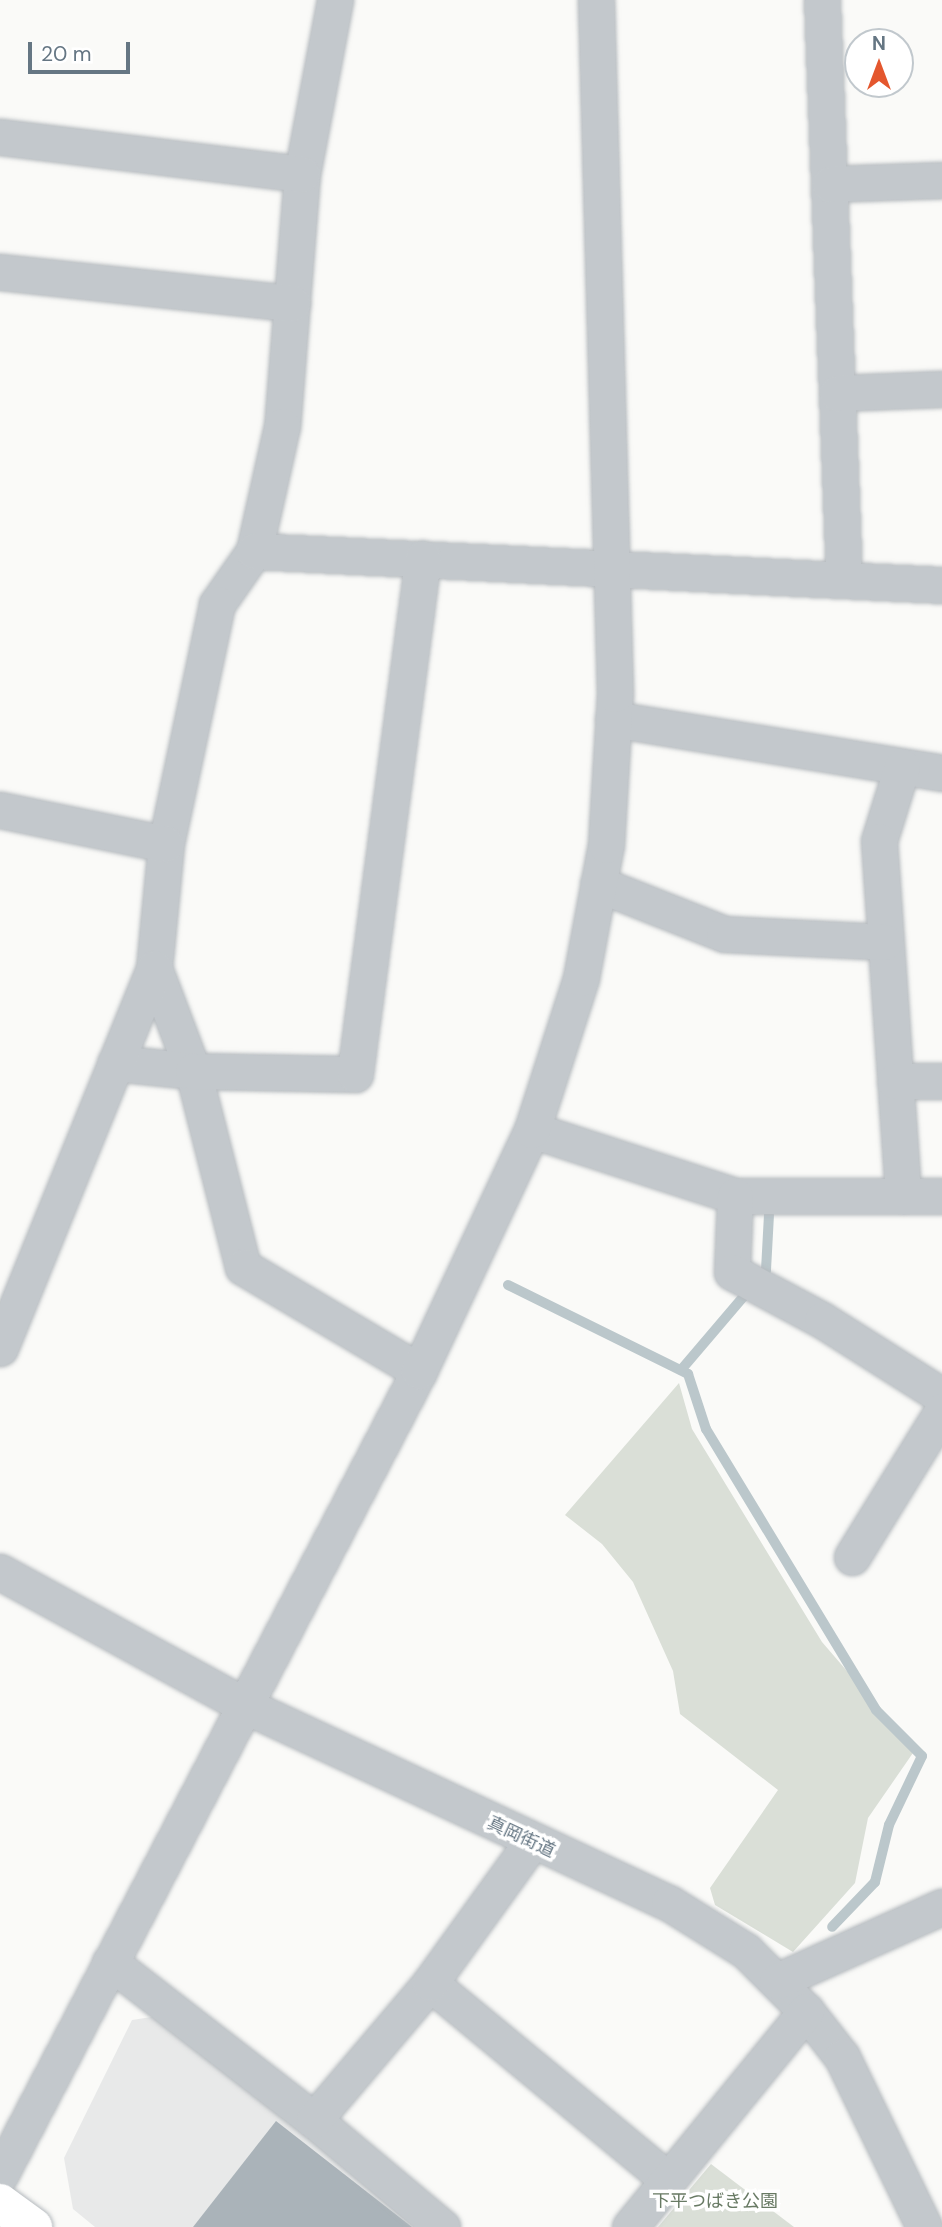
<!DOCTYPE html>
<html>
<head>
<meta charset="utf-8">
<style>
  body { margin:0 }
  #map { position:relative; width:942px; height:2227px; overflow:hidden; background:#fafaf8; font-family:"DM Sans","Noto Sans JP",sans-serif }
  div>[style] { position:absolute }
  .built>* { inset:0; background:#e8e9e9 }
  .green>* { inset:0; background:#dadfd7 }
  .stream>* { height:10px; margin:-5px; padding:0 5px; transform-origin:5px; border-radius:5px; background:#bbc7cb }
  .building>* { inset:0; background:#aab3b9 }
  .roads { filter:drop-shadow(0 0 2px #b5babe) drop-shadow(0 0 2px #b5babe) }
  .minor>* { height:35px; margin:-17.5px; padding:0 17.5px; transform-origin:17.5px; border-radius:17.5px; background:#c3c8cc }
  .major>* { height:38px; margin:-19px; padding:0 19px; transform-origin:19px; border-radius:19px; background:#fff }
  span { translate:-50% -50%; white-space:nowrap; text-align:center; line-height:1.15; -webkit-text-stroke:7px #fff; paint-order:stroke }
  .street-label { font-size:18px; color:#657683 }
  .park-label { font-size:18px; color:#687a64 }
  .north { position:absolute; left:844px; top:28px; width:70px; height:70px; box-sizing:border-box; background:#fff; border:2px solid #c1c8cd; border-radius:50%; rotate:0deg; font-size:19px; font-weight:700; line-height:28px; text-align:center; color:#657683 }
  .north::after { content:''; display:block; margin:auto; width:24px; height:32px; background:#e4572e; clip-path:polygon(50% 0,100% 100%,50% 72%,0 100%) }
  .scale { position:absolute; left:28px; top:42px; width:102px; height:32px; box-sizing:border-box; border:4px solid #657683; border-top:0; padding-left:9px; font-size:21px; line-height:24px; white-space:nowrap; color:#657683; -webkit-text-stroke:5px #fff; paint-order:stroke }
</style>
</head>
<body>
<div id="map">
  <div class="built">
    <div style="clip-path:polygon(158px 2016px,423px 2227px,95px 2227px,73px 2209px,64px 2158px,132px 2020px)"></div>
  </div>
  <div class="green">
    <div style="clip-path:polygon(679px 1383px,692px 1429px,822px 1642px,915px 1750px,868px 1818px,855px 1883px,793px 1952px,715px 1905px,710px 1888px,778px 1790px,680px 1714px,673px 1671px,633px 1582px,602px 1544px,565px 1515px)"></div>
    <div style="clip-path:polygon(711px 2164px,794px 2227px,658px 2227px)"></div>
  </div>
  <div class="stream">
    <div style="left:508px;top:1285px;width:201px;rotate:26.3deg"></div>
    <div style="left:688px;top:1374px;width:58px;rotate:71.9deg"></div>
    <div style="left:706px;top:1429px;width:328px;rotate:58.8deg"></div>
    <div style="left:876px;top:1710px;width:65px;rotate:45deg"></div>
    <div style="left:922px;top:1756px;width:76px;rotate:115.6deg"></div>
    <div style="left:889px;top:1825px;width:59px;rotate:103.8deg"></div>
    <div style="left:875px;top:1882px;width:62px;rotate:133.7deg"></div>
    <div style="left:681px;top:1370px;width:131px;rotate:-49.6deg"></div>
    <div style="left:766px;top:1270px;width:55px;rotate:-86.9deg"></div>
  </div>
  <div class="building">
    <div style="clip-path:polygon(276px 2121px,412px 2227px,193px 2227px)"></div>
  </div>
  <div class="roads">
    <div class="minor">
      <div style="left:335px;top:0;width:177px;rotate:100.7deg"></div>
      <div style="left:302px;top:174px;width:253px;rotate:94.5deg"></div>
      <div style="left:282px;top:426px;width:128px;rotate:102.6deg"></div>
      <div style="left:254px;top:551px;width:65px;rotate:124.9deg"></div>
      <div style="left:217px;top:604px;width:245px;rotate:102deg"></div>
      <div style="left:166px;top:844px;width:125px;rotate:95.5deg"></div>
      <div style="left:154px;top:968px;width:110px;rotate:69.3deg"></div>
      <div style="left:193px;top:1071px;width:202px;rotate:75.7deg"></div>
      <div style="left:243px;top:1267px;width:204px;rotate:30.6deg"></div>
      <div style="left:822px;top:0;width:579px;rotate:87.82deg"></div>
      <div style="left:0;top:137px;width:304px;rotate:7deg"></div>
      <div style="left:830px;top:184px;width:112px;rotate:-2deg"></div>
      <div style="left:0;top:272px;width:294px;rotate:6.1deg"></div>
      <div style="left:837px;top:393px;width:105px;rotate:-2.2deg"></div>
      <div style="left:254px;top:551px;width:689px;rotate:2.83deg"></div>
      <div style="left:613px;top:719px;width:333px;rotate:9.3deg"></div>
      <div style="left:902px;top:767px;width:77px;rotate:107.3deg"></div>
      <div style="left:879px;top:841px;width:356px;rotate:86.1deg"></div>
      <div style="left:0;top:810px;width:169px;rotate:11.6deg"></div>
      <div style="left:598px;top:884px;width:136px;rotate:21.6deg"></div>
      <div style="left:724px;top:934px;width:161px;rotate:2.8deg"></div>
      <div style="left:115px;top:1063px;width:78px;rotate:5.9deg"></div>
      <div style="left:193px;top:1071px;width:162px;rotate:1.1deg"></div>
      <div style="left:355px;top:1074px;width:520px;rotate:-82.49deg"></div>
      <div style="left:895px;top:1081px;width:47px"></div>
      <div style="left:532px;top:1130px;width:213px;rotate:18deg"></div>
      <div style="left:735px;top:1196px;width:207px"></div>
      <div style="left:735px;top:1196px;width:76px;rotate:92.3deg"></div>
      <div style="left:732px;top:1272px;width:102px;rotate:28.1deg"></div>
      <div style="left:822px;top:1320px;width:142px;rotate:32.3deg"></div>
      <div style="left:0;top:1348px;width:410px;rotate:-67.9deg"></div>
      <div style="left:852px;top:1557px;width:172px;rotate:-58.3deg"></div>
      <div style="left:0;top:1572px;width:280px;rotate:28.6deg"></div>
      <div style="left:246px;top:1706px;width:467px;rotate:25deg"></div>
      <div style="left:669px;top:1903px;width:91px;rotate:31.9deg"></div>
      <div style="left:746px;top:1951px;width:85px;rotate:45deg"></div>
      <div style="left:806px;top:2011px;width:58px;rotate:52deg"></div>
      <div style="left:842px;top:2057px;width:189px;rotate:64.2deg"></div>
      <div style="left:110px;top:1962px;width:258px;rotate:37.8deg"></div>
      <div style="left:314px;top:2120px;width:167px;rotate:39.9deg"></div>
      <div style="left:777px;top:1981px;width:181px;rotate:-24.2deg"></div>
      <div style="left:430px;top:1983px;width:308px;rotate:39.6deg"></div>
      <div style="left:314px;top:2120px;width:180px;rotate:-49.7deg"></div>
      <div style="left:430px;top:1983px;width:173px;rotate:-54.2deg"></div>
      <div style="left:0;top:2175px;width:907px;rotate:-62.47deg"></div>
      <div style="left:419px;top:1371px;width:266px;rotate:-64.9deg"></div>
      <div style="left:532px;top:1130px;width:160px;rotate:-72.1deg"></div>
      <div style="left:581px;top:978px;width:135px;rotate:-79.4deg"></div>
      <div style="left:606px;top:845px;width:151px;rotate:-86.6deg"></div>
      <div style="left:615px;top:694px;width:694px;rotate:-91.57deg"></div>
      <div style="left:630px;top:2227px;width:279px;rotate:-50.8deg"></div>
    </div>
    <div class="major">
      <div style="left:0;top:2203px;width:41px;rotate:36deg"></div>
    </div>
  </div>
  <div class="street-label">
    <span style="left:521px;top:1837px;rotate:25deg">真岡街道</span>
  </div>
  <div class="park-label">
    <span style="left:715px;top:2201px">下平つばき公園</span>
  </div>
  <div class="north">N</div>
  <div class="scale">20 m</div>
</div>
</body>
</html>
